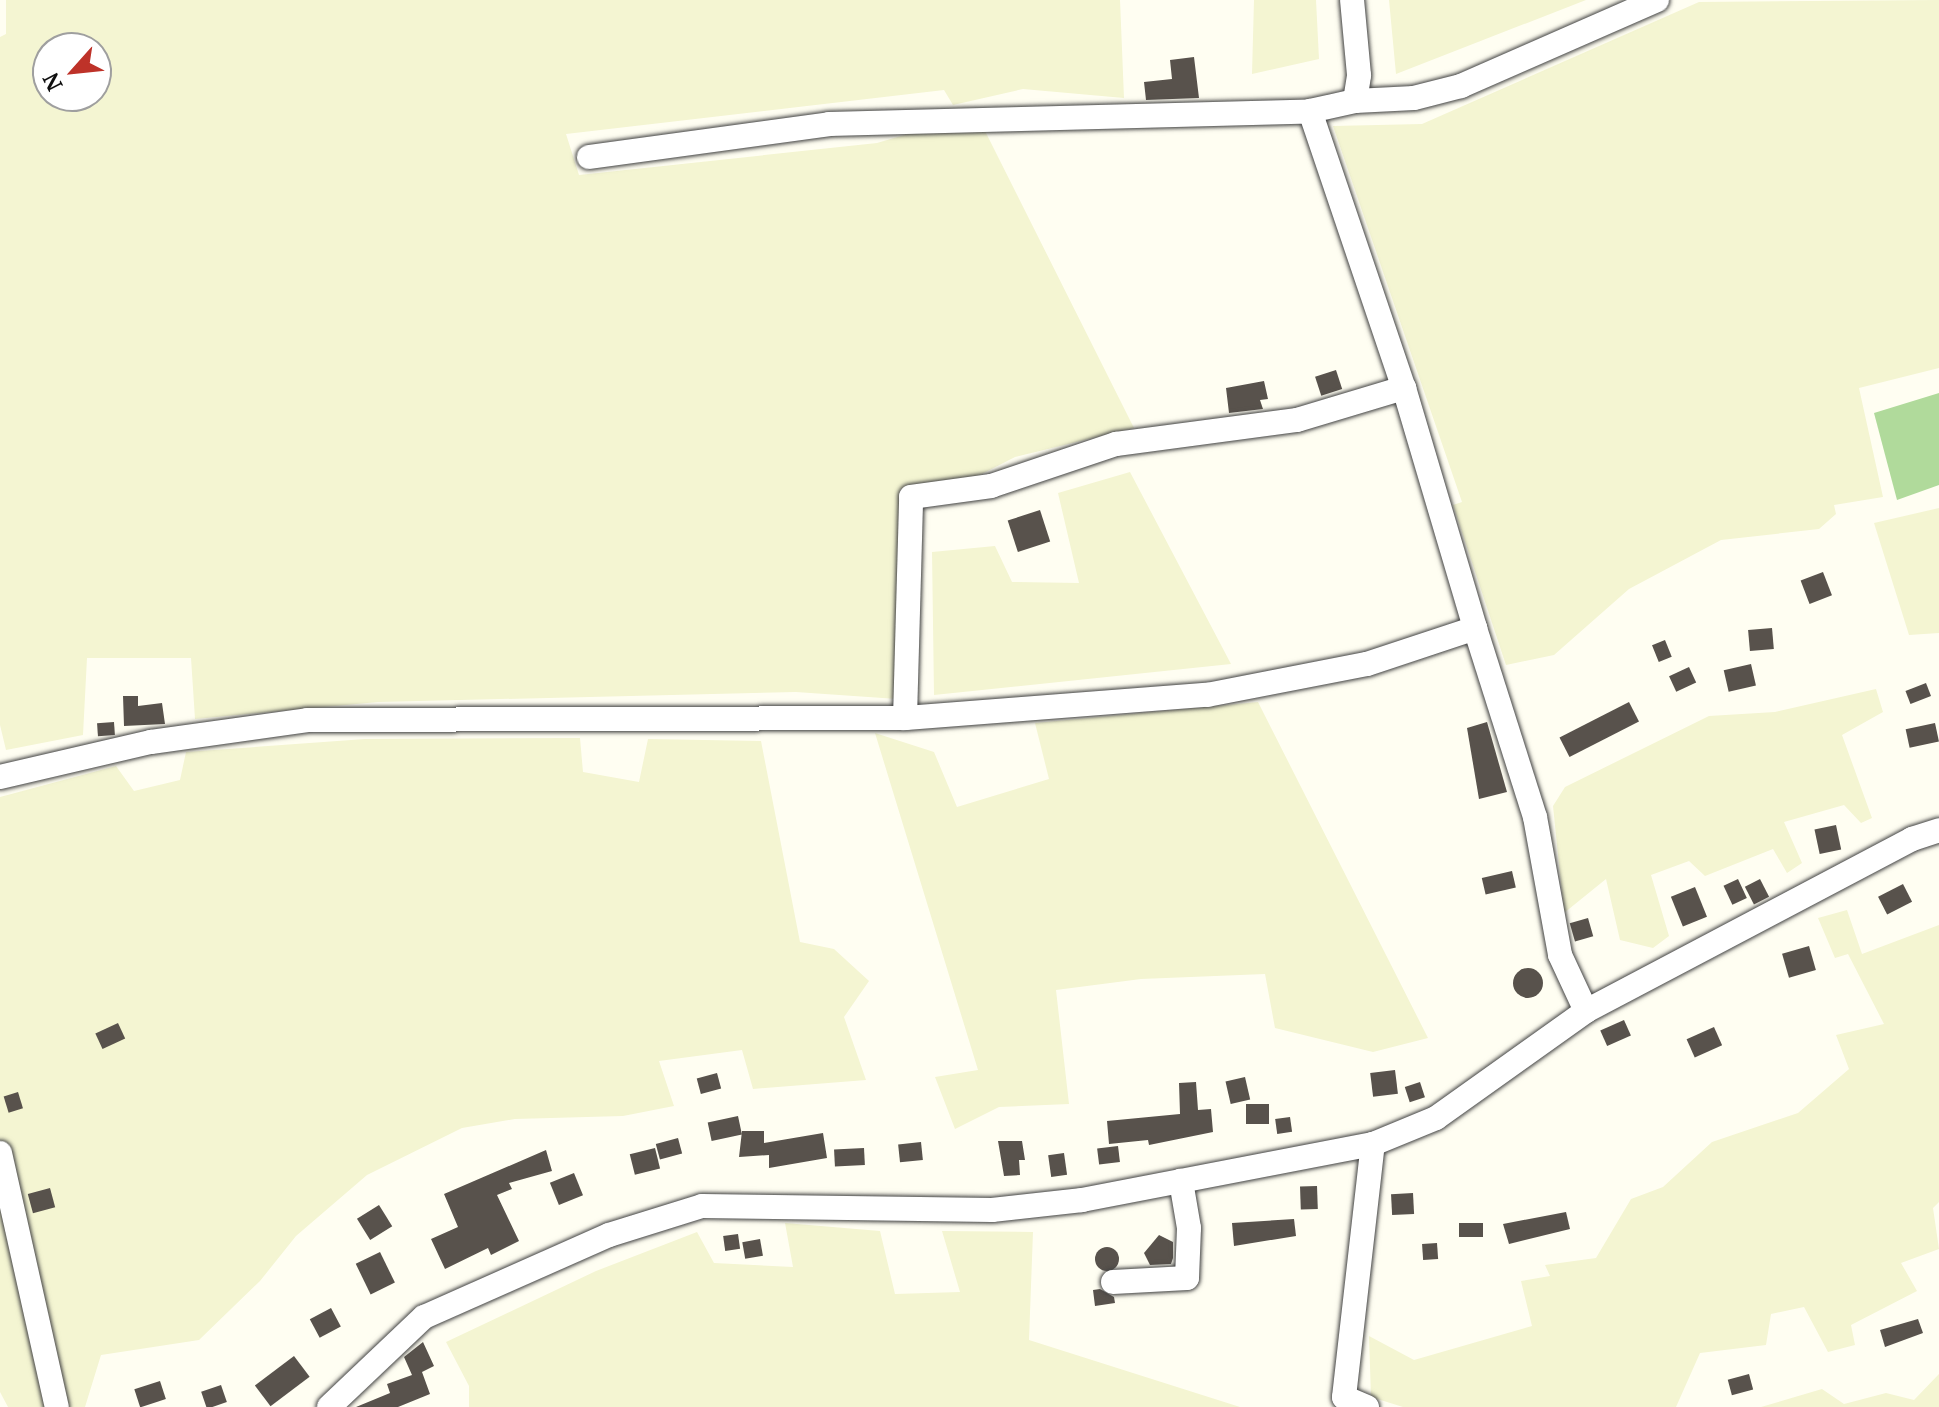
<!DOCTYPE html>
<html>
<head>
<meta charset="utf-8">
<style>
  body { margin:0 }
  #map { position:relative; width:1939px; height:1407px; overflow:hidden; background:#fffef2; font-family:"PT Serif",serif }
  div>[style] { position:absolute }
  .farmland>* { inset:0; background:#f4f5d2 }
  .forest>* { inset:0; background:#b0da9b }
  .building>* { inset:0; background:#58524c; transform-origin:0 0 }
  .round { border-radius:50% }
  .roads { filter:drop-shadow(0 0 2px #424242) drop-shadow(0 0 2px #424242) }
  .minor>* { height:24px; margin:-12px; padding:0 12px; transform-origin:12px; border-radius:12px; background:#fff }
  span { translate:-50% -50%; white-space:nowrap; text-align:center; line-height:1.15; -webkit-text-stroke:8px #fff; paint-order:stroke }
  .north { position:absolute; left:32px; top:32px; width:80px; height:80px; box-sizing:border-box; background:#fff; border:2px solid #9f9f9f; border-radius:50%; rotate:243deg; font-size:22px; font-weight:700; line-height:32px; text-align:center; color:#0f0f0f }
  .north::after { content:''; display:block; margin:auto; width:28px; height:36px; background:#be3229; clip-path:polygon(50% 0,100% 100%,50% 72%,0 100%) }
</style>
</head>
<body>
<div id="map">
  <div class="farmland">
    <div style="clip-path:polygon(evenodd,6px 0,1120px 0,1124px 98px,1023px 89px,953px 105px,944px 90px,566px 134px,579px 175px,877px 143px,911px 133px,984px 129px,1134px 428px,1015px 457px,974px 478px,900px 489px,897px 699px,796px 692px,378px 702px,195px 719px,191px 658px,87px 658px,83px 735px,6px 750px,0 725px,0 37px,6px 34px,6px 0,48px 48px,96px 48px,96px 96px,48px 96px,48px 48px)"></div>
    <div style="clip-path:polygon(1254px 0,1316px 0,1319px 59px,1252px 74px)"></div>
    <div style="clip-path:polygon(1389px 0,1586px 0,1396px 74px)"></div>
    <div style="clip-path:polygon(1939px 0,1939px 368px,1859px 388px,1883px 497px,1834px 505px,1836px 514px,1819px 529px,1721px 540px,1629px 589px,1554px 655px,1506px 665px,1453px 505px,1462px 502px,1333px 126px,1422px 124px,1699px 2px)"></div>
    <div style="clip-path:polygon(1130px 472px,1231px 664px,934px 695px,932px 552px,995px 546px,1012px 582px,1079px 583px,1058px 493px)"></div>
    <div style="clip-path:polygon(1939px 508px,1939px 633px,1909px 635px,1874px 523px)"></div>
    <div style="clip-path:polygon(1876px 689px,1883px 712px,1842px 735px,1872px 818px,1861px 823px,1844px 805px,1784px 822px,1802px 863px,1787px 873px,1773px 849px,1705px 876px,1689px 861px,1651px 875px,1669px 936px,1653px 948px,1620px 940px,1606px 879px,1564px 913px,1553px 806px,1565px 787px,1709px 716px,1775px 712px)"></div>
    <div style="clip-path:polygon(1258px 702px,1428px 1038px,1373px 1052px,1275px 1028px,1265px 974px,1141px 979px,1056px 990px,1069px 1104px,999px 1107px,955px 1129px,935px 1077px,978px 1070px,875px 733px,934px 752px,957px 807px,1049px 779px,1035px 723px)"></div>
    <div style="clip-path:polygon(580px 738px,583px 772px,639px 782px,648px 739px,761px 741px,800px 942px,834px 949px,869px 981px,844px 1017px,866px 1080px,753px 1089px,742px 1050px,659px 1061px,674px 1106px,623px 1116px,515px 1119px,462px 1128px,367px 1175px,296px 1236px,260px 1281px,199px 1340px,101px 1355px,85px 1407px,8px 1407px,0 1392px,0 797px,116px 766px,134px 791px,180px 780px,186px 752px,365px 739px)"></div>
    <div style="clip-path:polygon(1847px 910px,1862px 954px,1939px 925px,1939px 1202px,1933px 1208px,1939px 1249px,1901px 1263px,1917px 1291px,1851px 1325px,1855px 1345px,1828px 1352px,1804px 1307px,1771px 1314px,1766px 1345px,1700px 1353px,1676px 1407px,1403px 1407px,1371px 1397px,1369px 1336px,1414px 1360px,1532px 1326px,1521px 1281px,1550px 1276px,1545px 1265px,1596px 1258px,1631px 1199px,1663px 1187px,1712px 1142px,1798px 1113px,1849px 1069px,1836px 1035px,1884px 1024px,1848px 954px,1835px 958px,1818px 918px)"></div>
    <div style="clip-path:polygon(785px 1223px,880px 1231px,895px 1294px,960px 1292px,942px 1231px,1033px 1232px,1029px 1340px,1240px 1407px,469px 1407px,469px 1386px,446px 1342px,596px 1271px,697px 1232px,714px 1263px,793px 1267px)"></div>
    <div style="clip-path:polygon(1939px 1374px,1939px 1407px,1761px 1407px,1822px 1389px,1844px 1404px,1886px 1393px,1914px 1400px)"></div>
  </div>
  <div class="forest">
    <div style="clip-path:polygon(1939px 393px,1939px 485px,1897px 500px,1874px 413px)"></div>
  </div>
  <div class="building">
    <div style="clip-path:polygon(1194px 57px,1199px 98px,1146px 100px,1144px 82px,1172px 79px,1170px 60px)"></div>
    <div style="left:1336px;top:370px;width:20px;height:22px;rotate:72deg"></div>
    <div style="clip-path:polygon(1264px 381px,1268px 399px,1260px 400px,1263px 409px,1229px 413px,1226px 388px)"></div>
    <div style="left:1040px;top:510px;width:33px;height:34px;rotate:72deg"></div>
    <div style="left:1823px;top:572px;width:25px;height:24px;rotate:69deg"></div>
    <div style="left:1772px;top:628px;width:21px;height:24px;rotate:85deg"></div>
    <div style="left:1665px;top:640px;width:18px;height:14px;rotate:68deg"></div>
    <div style="left:1751px;top:664px;width:22px;height:28px;rotate:77deg"></div>
    <div style="left:1689px;top:667px;width:17px;height:22px;rotate:65deg"></div>
    <div style="left:1926px;top:683px;width:14px;height:22px;rotate:69deg"></div>
    <div style="clip-path:polygon(123px 696px,138px 696px,138px 706px,162px 703px,165px 724px,124px 726px)"></div>
    <div style="left:1629px;top:702px;width:22px;height:78px;rotate:63deg"></div>
    <div style="left:114px;top:722px;width:13px;height:17px;rotate:86deg"></div>
    <div style="clip-path:polygon(1487px 722px,1507px 792px,1479px 799px,1467px 728px)"></div>
    <div style="left:1935px;top:723px;width:19px;height:30px;rotate:78deg"></div>
    <div style="left:1836px;top:825px;width:25px;height:22px;rotate:78deg"></div>
    <div style="left:1512px;top:871px;width:17px;height:31px;rotate:77deg"></div>
    <div style="left:1738px;top:879px;width:21px;height:16px;rotate:65deg"></div>
    <div style="left:1760px;top:879px;width:20px;height:17px;rotate:63deg"></div>
    <div style="left:1903px;top:884px;width:20px;height:28px;rotate:63deg"></div>
    <div style="left:1695px;top:887px;width:32px;height:26px;rotate:68deg"></div>
    <div style="left:1588px;top:918px;width:19px;height:19px;rotate:74deg"></div>
    <div style="left:1809px;top:946px;width:25px;height:28px;rotate:74deg"></div>
    <div class="round" style="left:1513px;top:968px;width:30px;height:30px"></div>
    <div style="left:1624px;top:1020px;width:17px;height:26px;rotate:66deg"></div>
    <div style="left:118px;top:1023px;width:17px;height:25px;rotate:65deg"></div>
    <div style="left:1714px;top:1027px;width:20px;height:30px;rotate:66deg"></div>
    <div style="left:1395px;top:1070px;width:24px;height:25px;rotate:83deg"></div>
    <div style="left:717px;top:1073px;width:16px;height:21px;rotate:75deg"></div>
    <div style="left:1245px;top:1077px;width:23px;height:20px;rotate:77deg"></div>
    <div style="clip-path:polygon(1196px 1082px,1198px 1110px,1211px 1109px,1213px 1132px,1149px 1145px,1148px 1140px,1109px 1144px,1107px 1121px,1180px 1114px,1179px 1083px)"></div>
    <div style="left:1420px;top:1082px;width:16px;height:16px;rotate:72deg"></div>
    <div style="left:18px;top:1092px;width:17px;height:15px;rotate:73deg"></div>
    <div style="left:1246px;top:1104px;width:23px;height:20px"></div>
    <div style="left:738px;top:1116px;width:19px;height:31px;rotate:78deg"></div>
    <div style="left:1290px;top:1117px;width:15px;height:15px;rotate:82deg"></div>
    <div style="clip-path:polygon(742px 1131px,764px 1131px,764px 1143px,823px 1133px,827px 1158px,769px 1168px,769px 1155px,739px 1157px)"></div>
    <div style="left:678px;top:1138px;width:16px;height:23px;rotate:75deg"></div>
    <div style="clip-path:polygon(998px 1141px,1022px 1141px,1025px 1160px,1019px 1160px,1020px 1175px,1004px 1176px)"></div>
    <div style="left:921px;top:1142px;width:18px;height:23px;rotate:84deg"></div>
    <div style="left:1118px;top:1146px;width:16px;height:21px;rotate:83deg"></div>
    <div style="left:655px;top:1148px;width:21px;height:26px;rotate:76deg"></div>
    <div style="left:864px;top:1148px;width:17px;height:30px;rotate:87deg"></div>
    <div style="clip-path:polygon(546px 1150px,552px 1171px,509px 1183px,512px 1189px,497px 1195px,519px 1241px,491px 1255px,488px 1248px,445px 1269px,431px 1239px,458px 1227px,444px 1194px)"></div>
    <div style="left:1064px;top:1153px;width:22px;height:16px;rotate:82deg"></div>
    <div style="left:574px;top:1173px;width:24px;height:26px;rotate:68deg"></div>
    <div style="left:1317px;top:1186px;width:23px;height:17px;rotate:88deg"></div>
    <div style="left:50px;top:1188px;width:20px;height:23px;rotate:75deg"></div>
    <div style="left:1413px;top:1193px;width:21px;height:22px;rotate:87deg"></div>
    <div style="left:379px;top:1205px;width:25px;height:26px;rotate:58deg"></div>
    <div style="clip-path:polygon(1566px 1212px,1570px 1229px,1509px 1244px,1503px 1224px)"></div>
    <div style="clip-path:polygon(1294px 1219px,1296px 1236px,1234px 1246px,1232px 1223px)"></div>
    <div style="left:1459px;top:1223px;width:24px;height:14px"></div>
    <div style="left:738px;top:1234px;width:15px;height:15px;rotate:82deg"></div>
    <div style="clip-path:polygon(1159px 1235px,1173px 1242px,1173px 1258px,1171px 1264px,1150px 1265px,1144px 1253px)"></div>
    <div style="left:760px;top:1239px;width:17px;height:18px;rotate:80deg"></div>
    <div style="left:1437px;top:1243px;width:16px;height:15px;rotate:86deg"></div>
    <div class="round" style="left:1095px;top:1247px;width:24px;height:24px"></div>
    <div style="left:380px;top:1252px;width:34px;height:27px;rotate:64deg"></div>
    <div style="clip-path:polygon(1100px 1289px,1114px 1297px,1115px 1303px,1095px 1306px,1093px 1290px)"></div>
    <div style="left:331px;top:1308px;width:21px;height:24px;rotate:62deg"></div>
    <div style="clip-path:polygon(1918px 1319px,1923px 1333px,1885px 1347px,1880px 1330px)"></div>
    <div style="clip-path:polygon(423px 1342px,434px 1366px,422px 1372px,430px 1394px,398px 1407px,356px 1407px,390px 1393px,387px 1384px,412px 1375px,404px 1357px)"></div>
    <div style="left:294px;top:1356px;width:26px;height:49px;rotate:53deg"></div>
    <div style="left:1749px;top:1374px;width:16px;height:22px;rotate:75deg"></div>
    <div style="left:160px;top:1381px;width:19px;height:27px;rotate:72deg"></div>
    <div style="left:221px;top:1385px;width:18px;height:21px;rotate:71deg"></div>
  </div>
  <div class="roads">
    <div class="minor">
      <div style="left:1355px;top:101px;width:59px;rotate:-2.9deg"></div>
      <div style="left:1414px;top:98px;width:49px;rotate:-14.3deg"></div>
      <div style="left:1461px;top:86px;width:214px;rotate:-23.7deg"></div>
      <div style="left:1310px;top:111px;width:293px;rotate:71.3deg"></div>
      <div style="left:1404px;top:388px;width:250px;rotate:73.5deg"></div>
      <div style="left:589px;top:157px;width:242px;rotate:-7.8deg"></div>
      <div style="left:829px;top:124px;width:481px;rotate:-1.5deg"></div>
      <div style="left:1310px;top:111px;width:46px;rotate:-12.5deg"></div>
      <div style="left:1355px;top:101px;width:26px;rotate:-81deg"></div>
      <div style="left:1359px;top:75px;width:75px;rotate:-95.3deg"></div>
      <div style="left:905px;top:718px;width:221px;rotate:-88.4deg"></div>
      <div style="left:911px;top:497px;width:81px;rotate:-7.8deg"></div>
      <div style="left:991px;top:486px;width:132px;rotate:-18.6deg"></div>
      <div style="left:1116px;top:444px;width:183px;rotate:-7.6deg"></div>
      <div style="left:1297px;top:420px;width:112px;rotate:-16.7deg"></div>
      <div style="left:0;top:777px;width:155px;rotate:-13.1deg"></div>
      <div style="left:151px;top:742px;width:158px;rotate:-8deg"></div>
      <div style="left:307px;top:720px;width:598px;rotate:-0.19deg"></div>
      <div style="left:905px;top:718px;width:303px;rotate:-4.4deg"></div>
      <div style="left:1207px;top:695px;width:163px;rotate:-11deg"></div>
      <div style="left:1367px;top:664px;width:114px;rotate:-18.4deg"></div>
      <div style="left:1475px;top:628px;width:198px;rotate:72.4deg"></div>
      <div style="left:1535px;top:817px;width:140px;rotate:79.7deg"></div>
      <div style="left:1560px;top:955px;width:62px;rotate:65.1deg"></div>
      <div style="left:0;top:1153px;width:260px;rotate:77.4deg"></div>
      <div style="left:1113px;top:1282px;width:74px;rotate:-3.1deg"></div>
      <div style="left:1187px;top:1278px;width:50px;rotate:-87.7deg"></div>
      <div style="left:1189px;top:1228px;width:48px;rotate:-99.7deg"></div>
      <div style="left:329px;top:1407px;width:131px;rotate:-43.5deg"></div>
      <div style="left:424px;top:1317px;width:202px;rotate:-23.9deg"></div>
      <div style="left:609px;top:1235px;width:97px;rotate:-17.3deg"></div>
      <div style="left:702px;top:1206px;width:290px;rotate:0.8deg"></div>
      <div style="left:992px;top:1210px;width:91px;rotate:-6.3deg"></div>
      <div style="left:1082px;top:1200px;width:296px;rotate:-10.9deg"></div>
      <div style="left:1373px;top:1144px;width:68px;rotate:-22.4deg"></div>
      <div style="left:1436px;top:1118px;width:184px;rotate:-35.5deg"></div>
      <div style="left:1586px;top:1011px;width:369px;rotate:-27.8deg"></div>
      <div style="left:1912px;top:839px;width:28px;rotate:-18deg"></div>
      <div style="left:1367px;top:1407px;width:25px;rotate:-157deg"></div>
      <div style="left:1344px;top:1397px;width:255px;rotate:-83.5deg"></div>
    </div>
  </div>
  <div class="north">N</div>
</div>
</body>
</html>
